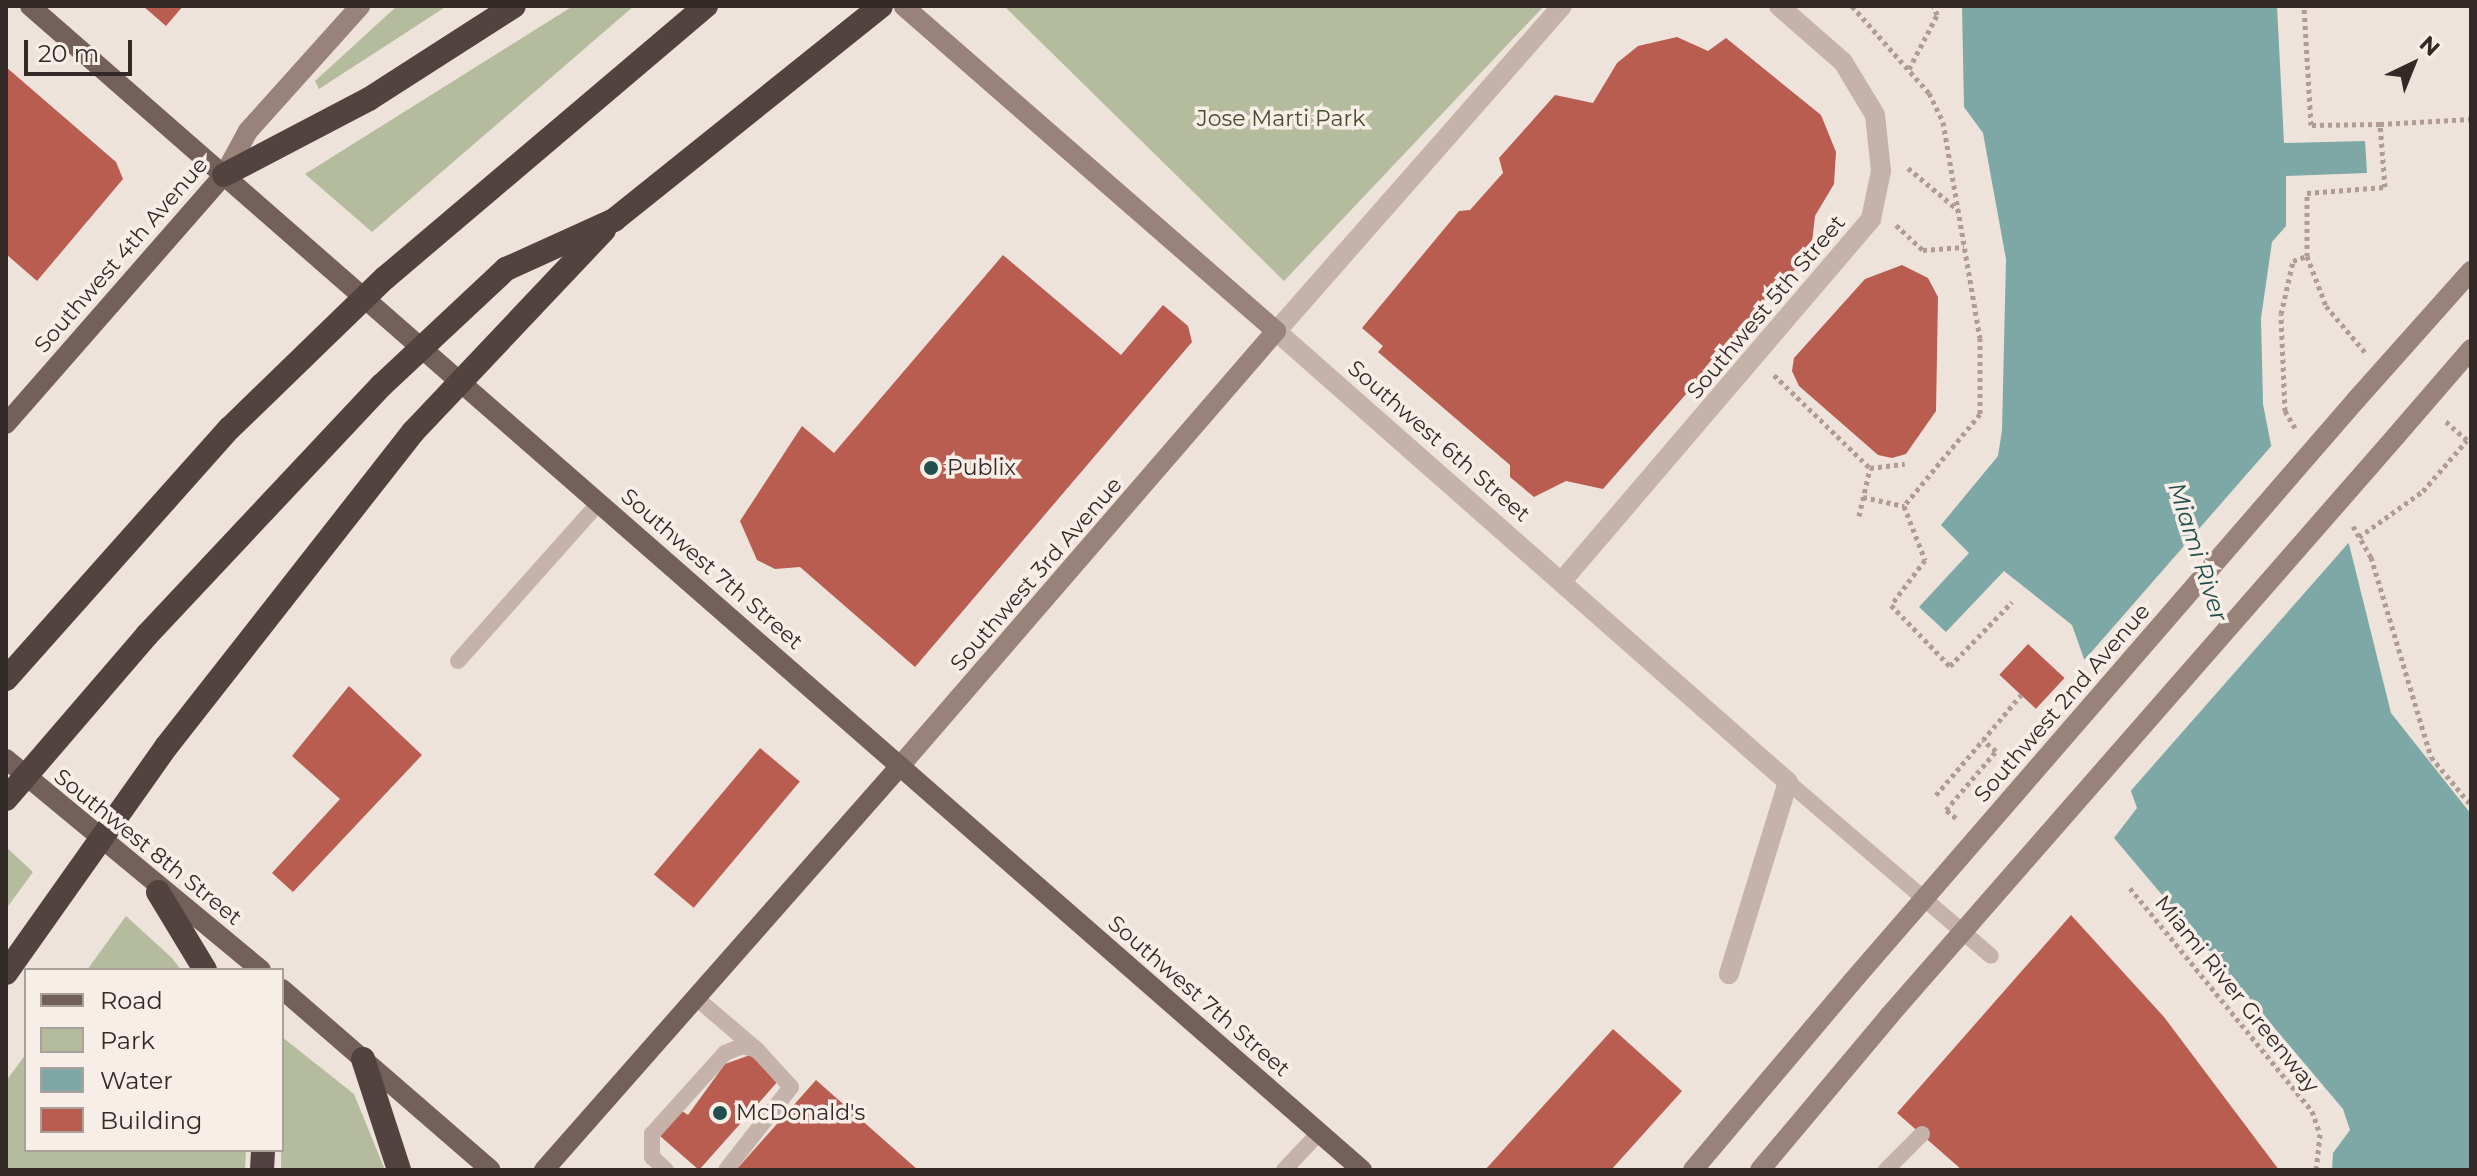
<!DOCTYPE html>
<html>
<head>
<meta charset="utf-8">
<style>
  body { margin:0 }
  #map { position:relative; width:2477px; height:1176px; overflow:hidden; background:#eee3db; font-family:Montserrat,sans-serif }
  div>[style] { position:absolute }
  .green>* { inset:0; background:#b5bc9d }
  .water>* { inset:0; background:#7ea8a5 }
  .pier>* { inset:0; background:#eee3db }
  .building>* { inset:0; background:#b85d50; transform-origin:0 0 }
  .path>* { height:5px; margin-top:-2.5px; transform-origin:0; background:repeating-linear-gradient(90deg,#b19c93 0 4px,transparent 0 8px) }
  .lane>* { height:16px; margin:-8px; padding:0 8px; transform-origin:8px; border-radius:8px; background:#c5b2a9 }
  .street>* { height:20px; margin:-10px; padding:0 10px; transform-origin:10px; border-radius:10px; background:#c5b2a9 }
  .secondary>* { height:20px; margin:-10px; padding:0 10px; transform-origin:10px; border-radius:10px; background:#98827a }
  .primary>* { height:20px; margin:-10px; padding:0 10px; transform-origin:10px; border-radius:10px; background:#73605a }
  .highway>* { height:24px; margin:-12px; padding:0 12px; transform-origin:12px; border-radius:12px; background:#534340 }
  .secondary-bridge>* { height:20px; margin:-10px; padding:0 10px; transform-origin:10px; border-radius:10px; background:#98827a }
  .highway-bridge>* { height:24px; margin:-12px; padding:0 12px; transform-origin:12px; border-radius:12px; background:#534340 }
  .dots>* { width:22px; height:22px; translate:-50% -50%; box-sizing:border-box; border:4px solid #f7eee7; border-radius:50% }
  span { translate:-50% -50%; white-space:nowrap; text-align:center; line-height:1.15; -webkit-text-stroke:7px #f7eee7; paint-order:stroke }
  .park-label { font-size:22px; color:#464e2e }
  .street-label { font-size:22px; color:#332a28 }
  .poi-label { font-size:22px; color:#332a28 }
  .left { translate:0 -50%; text-align:left }
  .water-label { font-size:24px; color:#224f4d; font-style:italic }
  .frame { position:absolute; inset:0; border:8px solid #332a28; pointer-events:none }
  .legend { position:absolute; left:24px; top:968px; width:260px; height:184px; box-sizing:border-box; background:#f7eee7; border:2px solid #a9a09b; margin:0; padding:10px 14px; list-style:none; font-size:24px; color:#332a28 }
  .legend li { display:flex; align-items:center; gap:16px; height:40px }
  .legend b { width:40px; border:2px solid #a9a09b }
  .north { position:absolute; left:2373px; top:24px; width:80px; height:80px; -webkit-text-stroke:6px #f7eee7; paint-order:stroke; rotate:43deg; font-size:22px; font-weight:700; line-height:32px; text-align:center; color:#332a28 }
  .north::after { content:''; display:block; margin:auto; width:28px; height:36px; background:#332a28; clip-path:polygon(50% 0,100% 100%,50% 72%,0 100%) }
  .scale { position:absolute; left:24px; top:40px; width:108px; height:36px; box-sizing:border-box; border:4px solid #332a28; border-top:0; padding-left:10px; font-size:24px; line-height:28px; white-space:nowrap; color:#332a28; -webkit-text-stroke:6px #f7eee7; paint-order:stroke }
</style>
</head>
<body>
<div id="map">
  <div class="green">
    <div style="clip-path:polygon(397px 6px,447px 6px,319px 89px,315px 81px)"></div>
    <div style="clip-path:polygon(573px 6px,634px 6px,372px 232px,305px 174px)"></div>
    <div style="clip-path:polygon(1004px 6px,1544px 6px,1284px 281px)"></div>
    <div style="clip-path:polygon(6px 847px,33px 872px,6px 909px)"></div>
    <div style="clip-path:polygon(126px 916px,172px 958px,181px 970px,87px 970px)"></div>
    <div style="clip-path:polygon(282px 1037px,354px 1094px,385px 1170px,281px 1170px)"></div>
    <div style="clip-path:polygon(26px 1054px,26px 1150px,246px 1150px,245px 1170px,6px 1170px,6px 1081px)"></div>
  </div>
  <div class="water">
    <div style="clip-path:polygon(1962px 6px,2277px 6px,2284px 143px,2365px 141px,2367px 173px,2286px 176px,2286px 226px,2272px 242px,2261px 318px,2263px 404px,2271px 445px,2349px 544px,2391px 713px,2471px 814px,2471px 1170px,2332px 1170px,2333px 1153px,2350px 1130px,2343px 1109px,2114px 838px,2137px 808px,2072px 625px,2004px 571px,1946px 632px,1919px 607px,1969px 553px,1941px 525px,1998px 456px,2002px 430px,2006px 259px,1983px 133px,1964px 107px)"></div>
  </div>
  <div class="pier">
    <div style="clip-path:polygon(2274px 443px,2351px 540px,2128px 794px,2080px 665px)"></div>
  </div>
  <div class="building">
    <div style="clip-path:polygon(143px 6px,183px 6px,166px 26px)"></div>
    <div style="clip-path:polygon(1677px 37px,1708px 51px,1726px 38px,1821px 115px,1836px 152px,1834px 184px,1815px 216px,1811px 251px,1603px 489px,1566px 481px,1534px 497px,1510px 477px,1510px 465px,1378px 352px,1383px 346px,1362px 328px,1459px 211px,1470px 210px,1503px 173px,1499px 158px,1555px 95px,1593px 103px,1617px 63px,1638px 46px)"></div>
    <div style="clip-path:polygon(6px 67px,116px 162px,123px 179px,37px 281px,6px 254px)"></div>
    <div style="clip-path:polygon(1003px 255px,1121px 355px,1163px 305px,1188px 326px,1192px 342px,915px 667px,800px 567px,775px 569px,757px 560px,740px 521px,802px 426px,834px 453px)"></div>
    <div style="clip-path:polygon(1902px 265px,1928px 278px,1938px 297px,1936px 411px,1906px 454px,1892px 458px,1878px 455px,1799px 386px,1792px 371px,1794px 358px,1865px 279px)"></div>
    <div style="left:2028px;top:644px;width:50px;height:42px;rotate:43deg"></div>
    <div style="clip-path:polygon(349px 686px,422px 755px,293px 892px,272px 873px,340px 799px,292px 756px)"></div>
    <div style="left:760px;top:748px;width:52px;height:165px;rotate:40deg"></div>
    <div style="clip-path:polygon(2071px 915px,2164px 1017px,2279px 1170px,1962px 1170px,1897px 1113px)"></div>
    <div style="clip-path:polygon(1613px 1029px,1682px 1091px,1611px 1170px,1485px 1170px)"></div>
    <div style="clip-path:polygon(750px 1055px,779px 1080px,699px 1170px,660px 1136px,682px 1111px,688px 1115px,725px 1064px)"></div>
    <div style="clip-path:polygon(816px 1080px,918px 1170px,736px 1170px)"></div>
  </div>
  <div class="path">
    <div style="left:1852px;top:6px;width:116px;rotate:48.5deg"></div>
    <div style="left:1929px;top:93px;width:32px;rotate:64deg"></div>
    <div style="left:1943px;top:122px;width:219px;rotate:80.3deg"></div>
    <div style="left:1980px;top:338px;width:76px;rotate:90deg"></div>
    <div style="left:1980px;top:414px;width:119px;rotate:129.6deg"></div>
    <div style="left:1904px;top:506px;width:58px;rotate:68.7deg"></div>
    <div style="left:1925px;top:560px;width:56px;rotate:127.1deg"></div>
    <div style="left:1891px;top:605px;width:85px;rotate:46deg"></div>
    <div style="left:1950px;top:666px;width:89px;rotate:-45.9deg"></div>
    <div style="left:1909px;top:69px;width:61px;rotate:-62.6deg"></div>
    <div style="left:1937px;top:15px;width:9px;rotate:-108deg"></div>
    <div style="left:2380px;top:124px;width:91px;rotate:-3.1deg"></div>
    <div style="left:1908px;top:168px;width:65px;rotate:40deg"></div>
    <div style="left:1896px;top:225px;width:37px;rotate:43deg"></div>
    <div style="left:1923px;top:250px;width:41px;rotate:-4.2deg"></div>
    <div style="left:2307px;top:256px;width:53px;rotate:69.2deg"></div>
    <div style="left:2326px;top:306px;width:60px;rotate:49.7deg"></div>
    <div style="left:1774px;top:375px;width:134px;rotate:44.1deg"></div>
    <div style="left:1870px;top:468px;width:35px;rotate:-7deg"></div>
    <div style="left:2295px;top:428px;width:20px;rotate:-120deg"></div>
    <div style="left:2285px;top:411px;width:97px;rotate:-92.4deg"></div>
    <div style="left:2281px;top:314px;width:54px;rotate:-77.2deg"></div>
    <div style="left:2293px;top:261px;width:15px;rotate:-20deg"></div>
    <div style="left:2307px;top:256px;width:63px;rotate:-90deg"></div>
    <div style="left:2307px;top:193px;width:78px;rotate:-4.4deg"></div>
    <div style="left:2385px;top:187px;width:63px;rotate:-94.5deg"></div>
    <div style="left:2380px;top:124px;width:69px;rotate:179.2deg"></div>
    <div style="left:2311px;top:125px;width:119px;rotate:-93.4deg"></div>
    <div style="left:1863px;top:497px;width:42px;rotate:12.4deg"></div>
    <div style="left:1859px;top:516px;width:49px;rotate:-77.1deg"></div>
    <div style="left:2353px;top:526px;width:36px;rotate:60deg"></div>
    <div style="left:2371px;top:557px;width:209px;rotate:73.3deg"></div>
    <div style="left:2431px;top:757px;width:62px;rotate:50.2deg"></div>
    <div style="left:2359px;top:537px;width:79px;rotate:-35.7deg"></div>
    <div style="left:2423px;top:491px;width:67px;rotate:-49.2deg"></div>
    <div style="left:2467px;top:440px;width:29px;rotate:-139deg"></div>
    <div style="left:1936px;top:795px;width:72px;rotate:-49.5deg"></div>
    <div style="left:1956px;top:818px;width:13px;rotate:-141deg"></div>
    <div style="left:1946px;top:810px;width:77px;rotate:-49.7deg"></div>
    <div style="left:1996px;top:751px;width:17px;rotate:-140deg"></div>
    <div style="left:1983px;top:740px;width:59px;rotate:-49.8deg"></div>
    <div style="left:2130px;top:888px;width:288px;rotate:50.8deg"></div>
    <div style="left:2312px;top:1111px;width:24px;rotate:71deg"></div>
    <div style="left:2320px;top:1134px;width:36px;rotate:96deg"></div>
  </div>
  <div class="lane">
    <div style="left:458px;top:661px;width:212px;rotate:-48.3deg"></div>
    <div style="left:1788px;top:782px;width:267px;rotate:40.6deg"></div>
    <div style="left:695px;top:997px;width:80px;rotate:40.4deg"></div>
    <div style="left:666px;top:1170px;width:19px;rotate:-137deg"></div>
    <div style="left:652px;top:1157px;width:23px;rotate:-90deg"></div>
    <div style="left:652px;top:1134px;width:109px;rotate:-48deg"></div>
    <div style="left:725px;top:1053px;width:18px;rotate:-22deg"></div>
    <div style="left:742px;top:1046px;width:16px;rotate:15deg"></div>
    <div style="left:757px;top:1050px;width:50px;rotate:47.4deg"></div>
    <div style="left:791px;top:1087px;width:105px;rotate:128.1deg"></div>
    <div style="left:1284px;top:1170px;width:51px;rotate:-46.6deg"></div>
    <div style="left:1886px;top:1170px;width:51px;rotate:-45deg"></div>
  </div>
  <div class="street">
    <div style="left:1562px;top:6px;width:433px;rotate:131.3deg"></div>
    <div style="left:1276px;top:331px;width:682px;rotate:41.38deg"></div>
    <div style="left:1788px;top:782px;width:201px;rotate:107.1deg"></div>
    <div style="left:1562px;top:581px;width:476px;rotate:-49.5deg"></div>
    <div style="left:1871px;top:219px;width:49px;rotate:-78.2deg"></div>
    <div style="left:1881px;top:171px;width:56px;rotate:-96.1deg"></div>
    <div style="left:1875px;top:115px;width:62px;rotate:-121.1deg"></div>
    <div style="left:1843px;top:62px;width:85px;rotate:-138.8deg"></div>
  </div>
  <div class="secondary">
    <div style="left:224px;top:175px;width:50px;rotate:-61.4deg"></div>
    <div style="left:248px;top:131px;width:168px;rotate:-48.1deg"></div>
    <div style="left:2356px;top:400px;width:173px;rotate:-48.3deg"></div>
    <div style="left:2396px;top:436px;width:115px;rotate:-49.2deg"></div>
    <div style="left:900px;top:766px;width:575px;rotate:-49.16deg"></div>
    <div style="left:1276px;top:331px;width:494px;rotate:-138.9deg"></div>
    <div style="left:1693px;top:1170px;width:245px;rotate:-49.8deg"></div>
    <div style="left:1760px;top:1170px;width:201px;rotate:-50deg"></div>
  </div>
  <div class="primary">
    <div style="left:30px;top:6px;width:1769px;rotate:41.15deg"></div>
    <div style="left:6px;top:424px;width:331px;rotate:-48.8deg"></div>
    <div style="left:6px;top:759px;width:331px;rotate:39.6deg"></div>
    <div style="left:282px;top:989px;width:276px;rotate:40.9deg"></div>
    <div style="left:544px;top:1170px;width:538px;rotate:-48.61deg"></div>
  </div>
  <div class="highway">
    <div style="left:224px;top:175px;width:164px;rotate:-27.7deg"></div>
    <div style="left:369px;top:99px;width:172px;rotate:-32.7deg"></div>
    <div style="left:614px;top:220px;width:342px;rotate:-38.7deg"></div>
    <div style="left:166px;top:747px;width:400px;rotate:-51.9deg"></div>
    <div style="left:158px;top:892px;width:91px;rotate:58.9deg"></div>
    <div style="left:363px;top:1059px;width:117px;rotate:72deg"></div>
    <div style="left:262px;top:1170px;width:20px;rotate:-87deg"></div>
  </div>
  <div class="secondary-bridge">
    <div style="left:1851px;top:983px;width:771px;rotate:-49.1deg"></div>
    <div style="left:1889px;top:1016px;width:770px;rotate:-48.84deg"></div>
  </div>
  <div class="highway-bridge">
    <div style="left:413px;top:432px;width:278px;rotate:-46.6deg"></div>
    <div style="left:6px;top:679px;width:336px;rotate:-48.3deg"></div>
    <div style="left:230px;top:428px;width:216px;rotate:-44.1deg"></div>
    <div style="left:385px;top:278px;width:421px;rotate:-40.3deg"></div>
    <div style="left:6px;top:799px;width:216px;rotate:-49.3deg"></div>
    <div style="left:147px;top:635px;width:343px;rotate:-46.8deg"></div>
    <div style="left:382px;top:385px;width:170px;rotate:-43.1deg"></div>
    <div style="left:506px;top:269px;width:119px;rotate:-24.4deg"></div>
    <div style="left:6px;top:973px;width:277px;rotate:-54.7deg"></div>
  </div>
  <div class="dots">
    <div style="left:931px;top:468px;background:#224f4d"></div>
    <div style="left:720px;top:1113px;background:#224f4d"></div>
  </div>
  <div class="park-label">
    <span style="left:1281px;top:119px">Jose Marti Park</span>
  </div>
  <div class="street-label">
    <span style="left:121px;top:255px;rotate:-49deg">Southwest 4th Avenue</span>
    <span style="left:1766px;top:307px;rotate:-50deg">Southwest 5th Street</span>
    <span style="left:1439px;top:441px;rotate:41deg">Southwest 6th Street</span>
    <span style="left:712px;top:569px;rotate:41deg">Southwest 7th Street</span>
    <span style="left:1036px;top:574px;rotate:-49deg">Southwest 3rd Avenue</span>
    <span style="left:2062px;top:703px;rotate:-49deg">Southwest 2nd Avenue</span>
    <span style="left:148px;top:847px;rotate:39deg">Southwest 8th Street</span>
    <span style="left:2237px;top:994px;rotate:51deg">Miami River Greenway</span>
    <span style="left:1199px;top:996px;rotate:41deg">Southwest 7th Street</span>
  </div>
  <div class="poi-label">
    <span class="left" style="left:947px;top:468px">Publix</span>
    <span class="left" style="left:736px;top:1113px">McDonald's</span>
  </div>
  <div class="water-label">
    <span style="left:2198px;top:552px;rotate:72deg">Miami River</span>
  </div>
  <div class="frame"></div>
  <ul class="legend">
  <li><b style="height:10px;background:#73605a"></b>Road</li>
  <li><b style="height:22px;background:#b5bc9d"></b>Park</li>
  <li><b style="height:22px;background:#7ea8a5"></b>Water</li>
  <li><b style="height:22px;background:#b85d50"></b>Building</li>
  </ul>
  <div class="north">N</div>
  <div class="scale">20 m</div>
</div>
</body>
</html>
